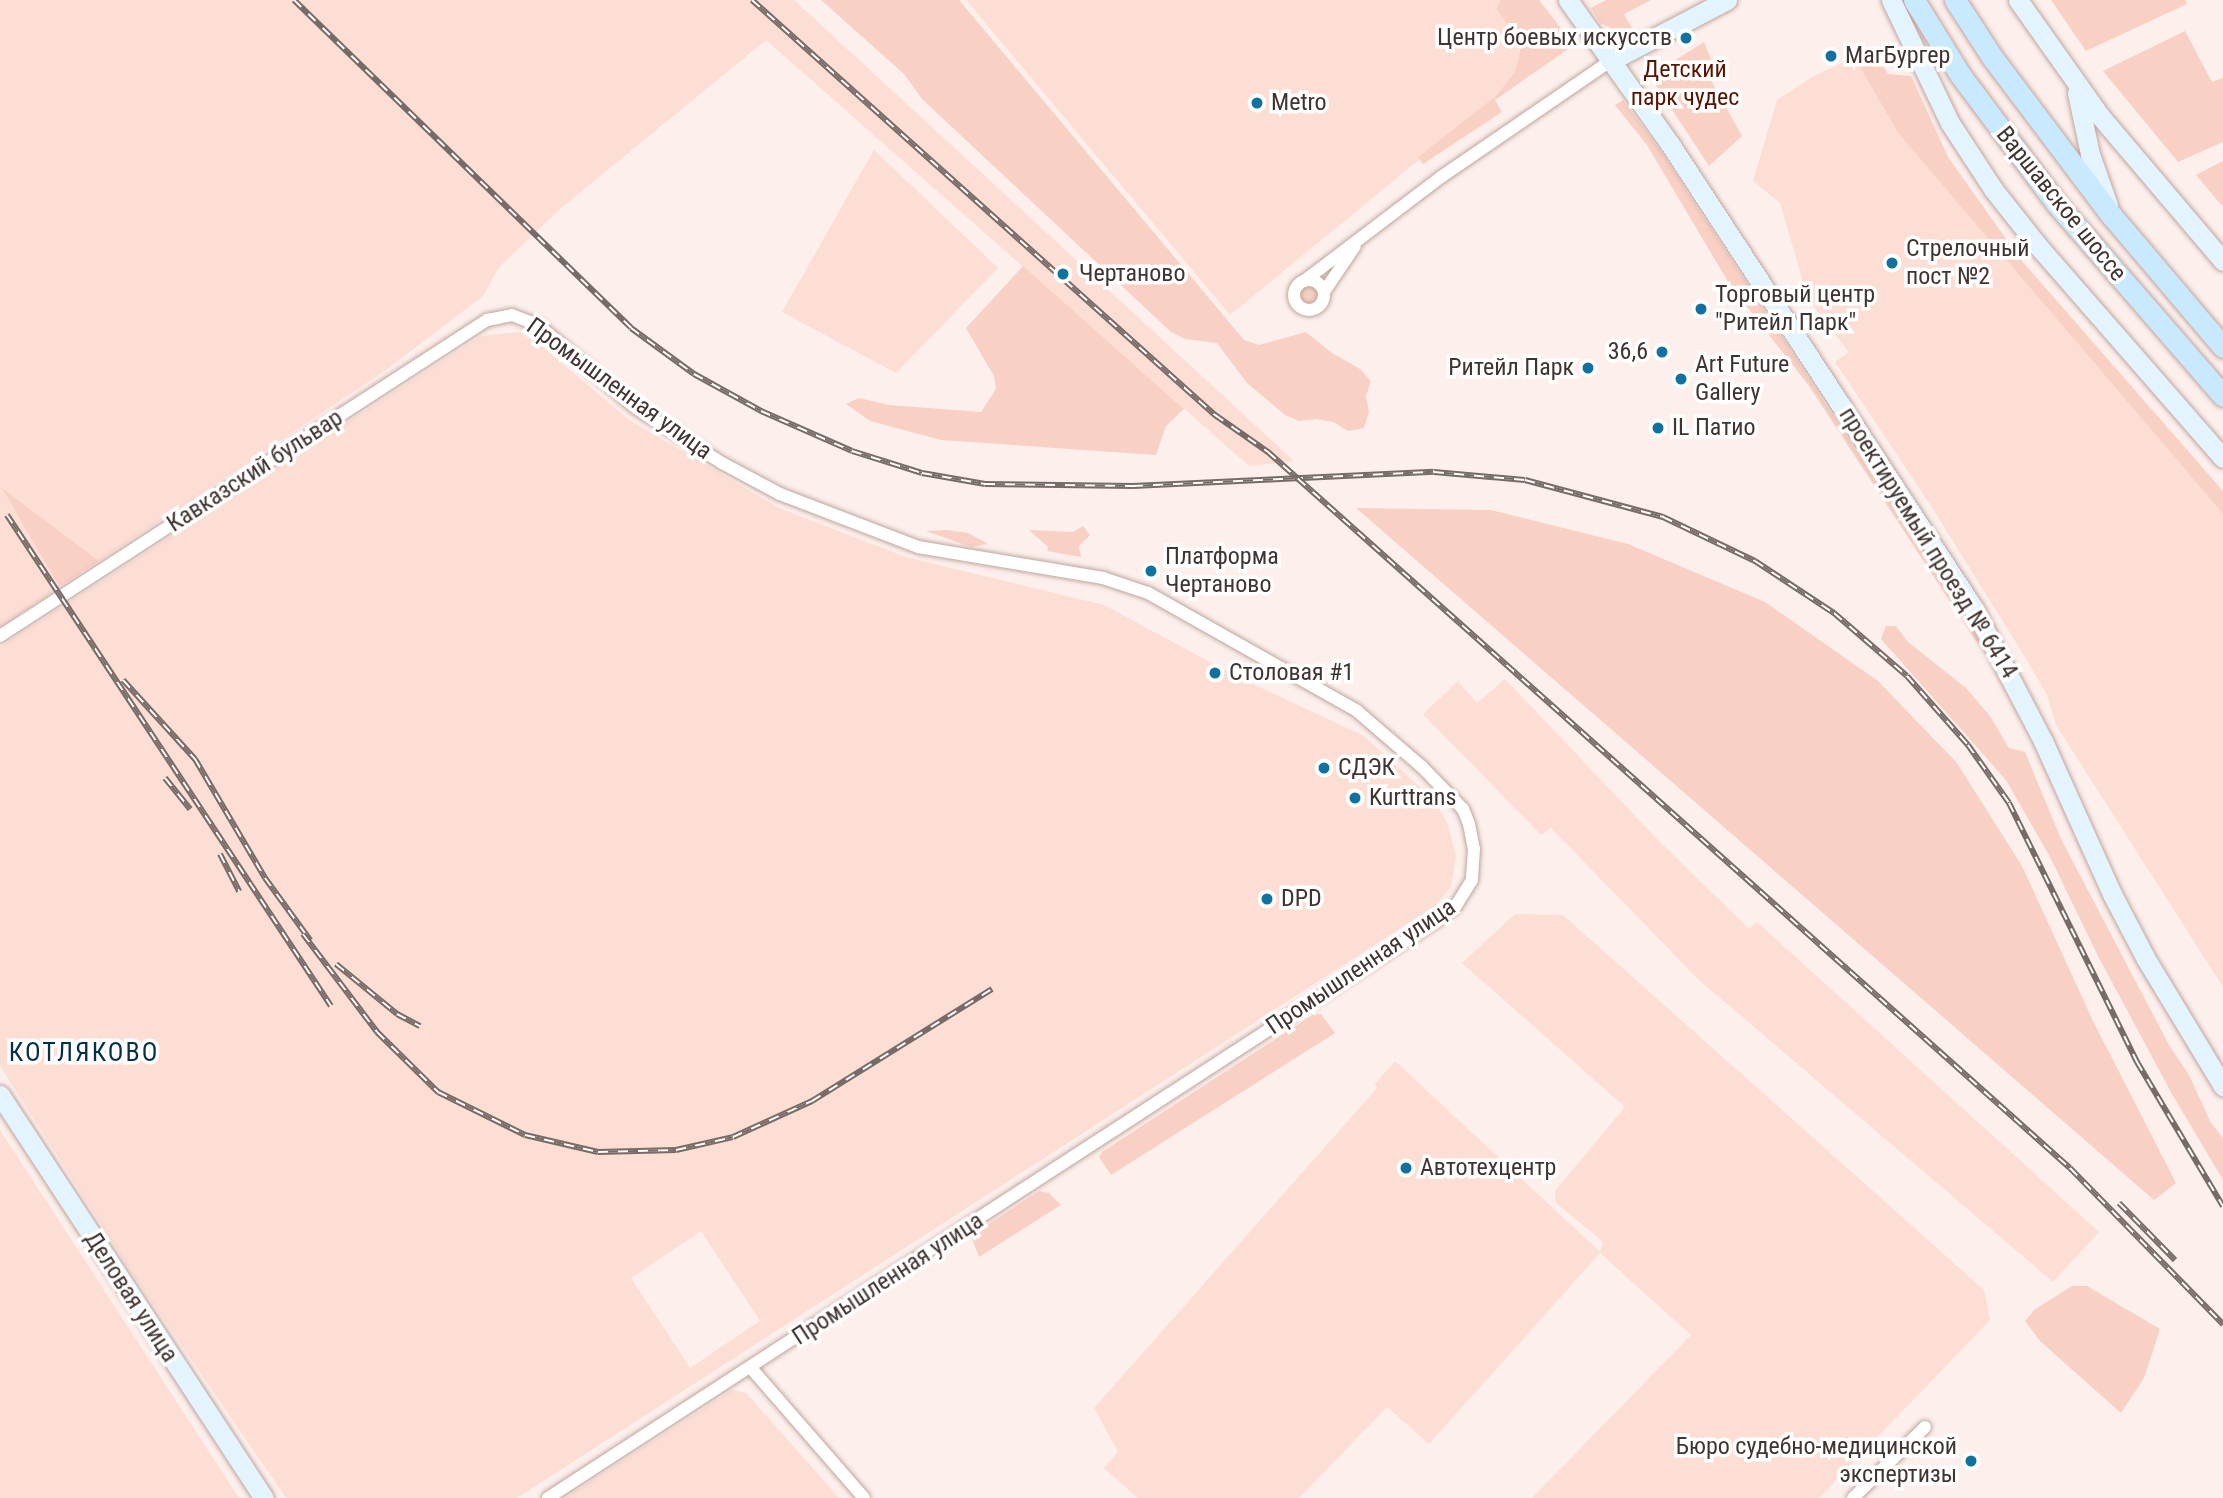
<!DOCTYPE html>
<html>
<head>
<meta charset="utf-8">
<style>
  body { margin:0 }
  #map { position:relative; width:2223px; height:1498px; overflow:hidden; background:#fcefec; font-family:"Roboto Condensed",sans-serif }
  div>[style] { position:absolute }
  .built>* { inset:0; background:#fdded4 }
  .green>* { inset:0; background:#f9d0c4 }
  .round { border-radius:50% }
  .roads { filter:drop-shadow(0 0 2px #c1a59c) drop-shadow(0 0 2px #c1a59c) }
  .street>* { height:12px; margin:-6px; padding:0 6px; transform-origin:6px; border-radius:6px; background:#fff }
  .street>.ring { margin:-6px; padding:0; box-sizing:content-box; background:none; border:12px solid #fff; border-radius:50% }
  .secondary>* { height:19px; margin:-9.5px; padding:0 9.5px; transform-origin:9.5px; border-radius:9.5px; background:#e4f4fe }
  .primary>* { height:21px; margin:-10.5px; padding:0 10.5px; transform-origin:10.5px; border-radius:10.5px; background:#c8e9fe }
  .rail>* { height:6px; margin-top:-3px; transform-origin:0; background:repeating-linear-gradient(90deg,#fff 0 10px,#776b67 0 20px); box-sizing:border-box; border-block:2px solid #776b67 }
  .dots>* { width:19px; height:19px; translate:-50% -50%; box-sizing:border-box; border:4px solid #fff; border-radius:50% }
  span { translate:-50% -50%; white-space:nowrap; text-align:center; line-height:1.15; -webkit-text-stroke:7px #fff; paint-order:stroke }
  .poi-label { font-size:24px; color:#403430 }
  .right { translate:-100% -50%; text-align:right }
  .left { translate:0 -50%; text-align:left }
  .park-label { font-size:24px; color:#591300 }
  .street-label { font-size:24px; color:#403430 }
  .neighbourhood-label { font-size:26px; color:#053147; letter-spacing:2px }
</style>
</head>
<body>
<div id="map">
  <div class="built">
    <div style="clip-path:polygon(0 0,794px 0,1294px 461px,1249px 466px,766px 40px,561px 208px,499px 267px,483px 296px,386px 370px,0 627px)"></div>
    <div style="clip-path:polygon(966px 0,1512px 0,1526px 72px,1230px 315px)"></div>
    <div style="clip-path:polygon(1857px 62px,1898px 133px,2223px 514px,2223px 987px,2056px 725px,2047px 695px,2028px 662px,1933px 509px,1835px 362px,1849px 352px,1808px 299px,1780px 203px,1753px 181px,1777px 100px,1812px 77px,1842px 63px)"></div>
    <div style="clip-path:polygon(874px 150px,998px 268px,896px 373px,782px 312px)"></div>
    <div style="clip-path:polygon(evenodd,519px 332px,543px 347px,629px 420px,779px 508px,906px 557px,1104px 605px,1236px 676px,1364px 736px,1435px 801px,1448px 825px,1456px 856px,1451px 887px,1435px 906px,517px 1498px,286px 1498px,136px 1279px,0 1066px,0 647px,481px 336px,519px 332px,701px 1231px,760px 1321px,690px 1368px,631px 1278px,701px 1231px)"></div>
    <div style="clip-path:polygon(1505px 679px,1657px 839px,1749px 929px,1757px 922px,2099px 1232px,2053px 1282px,1699px 980px,1551px 828px,1541px 835px,1423px 714px,1458px 681px,1477px 703px)"></div>
    <div style="clip-path:polygon(1515px 914px,1563px 915px,1984px 1290px,1990px 1320px,1819px 1498px,1532px 1498px,1691px 1335px,1600px 1253px,1429px 1444px,1387px 1407px,1299px 1498px,1138px 1498px,1104px 1468px,1118px 1452px,1094px 1408px,1377px 1088px,1375px 1084px,1395px 1061px,1600px 1252px,1603px 1242px,1556px 1203px,1555px 1191px,1625px 1107px,1462px 963px)"></div>
    <div style="clip-path:polygon(0 1130px,239px 1498px,0 1498px)"></div>
    <div style="clip-path:polygon(732px 1390px,746px 1393px,839px 1498px,565px 1498px)"></div>
  </div>
  <div class="green">
    <div style="clip-path:polygon(821px 0,959px 0,1244px 340px,1259px 345px,1306px 332px,1332px 353px,1360px 369px,1371px 381px,1366px 396px,1369px 412px,1364px 428px,1348px 431px,1333px 422px,1316px 419px,1299px 421px,1285px 415px,1247px 383px,1217px 343px,1185px 339px,1171px 332px,922px 99px,904px 74px)"></div>
    <div style="clip-path:polygon(1500px 0,1539px 0,1574px 45px,1495px 100px,1502px 112px,1423px 164px,1418px 157px,1496px 96px,1515px 72px,1520px 55px,1520px 42px,1497px 9px)"></div>
    <div style="clip-path:polygon(1606px 0,1651px 0,1624px 14px,1633px 30px,1626px 32px,1616px 31px,1600px 23px,1591px 8px)"></div>
    <div style="clip-path:polygon(2051px 0,2185px 0,2187px 4px,2086px 51px)"></div>
    <div style="clip-path:polygon(2185px 31px,2212px 82px,2223px 78px,2223px 142px,2178px 162px,2103px 71px)"></div>
    <div style="clip-path:polygon(1704px 42px,1713px 64px,1709px 77px,1742px 136px,1709px 166px,1650px 76px)"></div>
    <div style="clip-path:polygon(1875px 52px,1888px 74px,1911px 76px,1948px 157px,2021px 260px,2223px 491px,2223px 514px,1898px 133px,1857px 62px,1875px 64px)"></div>
    <div style="clip-path:polygon(1623px 100px,1662px 153px,1984px 647px,1981px 649px,1809px 386px,1730px 285px,1647px 145px,1615px 105px)"></div>
    <div style="clip-path:polygon(2223px 161px,2223px 207px,2196px 175px)"></div>
    <div style="clip-path:polygon(1023px 266px,1184px 409px,1166px 426px,1156px 455px,941px 440px,870px 421px,846px 404px,859px 398px,889px 405px,981px 412px,996px 389px,994px 376px,966px 328px)"></div>
    <div class="round" style="left:1299px;top:286px;width:20px;height:20px"></div>
    <div style="clip-path:polygon(2px 488px,99px 561px,59px 586px)"></div>
    <div style="clip-path:polygon(1356px 508px,1491px 510px,1628px 544px,1765px 602px,1878px 681px,1957px 763px,2022px 866px,2093px 1021px,2176px 1183px,2154px 1200px)"></div>
    <div style="clip-path:polygon(1083px 526px,1090px 535px,1079px 546px,1081px 557px,1047px 551px,1048px 547px,1029px 530px,1073px 532px)"></div>
    <div style="clip-path:polygon(947px 530px,968px 533px,988px 544px,971px 547px,926px 531px)"></div>
    <div style="clip-path:polygon(1886px 626px,1896px 626px,1908px 642px,1966px 688px,1990px 716px,2009px 748px,2025px 752px,2061px 839px,2169px 1045px,2189px 1075px,2211px 1123px,2223px 1138px,2223px 1180px,2172px 1094px,2099px 958px,2050px 857px,2006px 780px,1881px 639px)"></div>
    <div style="clip-path:polygon(1314px 1014px,1321px 1014px,1335px 1033px,1111px 1175px,1099px 1157px,1102px 1152px)"></div>
    <div style="clip-path:polygon(1039px 1191px,1049px 1193px,1061px 1205px,979px 1257px,971px 1236px)"></div>
    <div style="clip-path:polygon(2072px 1286px,2087px 1286px,2160px 1329px,2144px 1378px,2121px 1413px,2040px 1341px,2025px 1321px,2034px 1310px)"></div>
  </div>
  <div class="roads">
    <div class="street">
      <div class="ring" style="left:1294px;top:280px;width:18px;height:18px"></div>
      <div style="left:1304px;top:281px;width:172px;rotate:-37.2deg"></div>
      <div style="left:1441px;top:177px;width:207px;rotate:-34.4deg"></div>
      <div style="left:1324px;top:292px;width:55px;rotate:-56deg"></div>
      <div style="left:0;top:636px;width:581px;rotate:-32.98deg"></div>
      <div style="left:487px;top:320px;width:25px;rotate:-11deg"></div>
      <div style="left:512px;top:315px;width:28px;rotate:21deg"></div>
      <div style="left:538px;top:325px;width:128px;rotate:40.3deg"></div>
      <div style="left:636px;top:408px;width:102px;rotate:32.6deg"></div>
      <div style="left:722px;top:463px;width:66px;rotate:28.1deg"></div>
      <div style="left:780px;top:494px;width:148px;rotate:21deg"></div>
      <div style="left:918px;top:547px;width:188px;rotate:9.5deg"></div>
      <div style="left:1103px;top:578px;width:47px;rotate:18.4deg"></div>
      <div style="left:1148px;top:593px;width:240px;rotate:29.4deg"></div>
      <div style="left:1357px;top:711px;width:86px;rotate:40.7deg"></div>
      <div style="left:1422px;top:767px;width:59px;rotate:45.7deg"></div>
      <div style="left:1463px;top:809px;width:16px;rotate:68deg"></div>
      <div style="left:1469px;top:824px;width:25px;rotate:79deg"></div>
      <div style="left:1474px;top:849px;width:31px;rotate:94deg"></div>
      <div style="left:1472px;top:880px;width:31px;rotate:122deg"></div>
      <div style="left:1456px;top:906px;width:25px;rotate:143deg"></div>
      <div style="left:1436px;top:921px;width:1059px;rotate:146.99deg"></div>
      <div style="left:751px;top:1368px;width:172px;rotate:49deg"></div>
      <div style="left:1853px;top:1498px;width:101px;rotate:-44.6deg"></div>
    </div>
    <div class="secondary">
      <div style="left:1568px;top:0;width:176px;rotate:54.7deg"></div>
      <div style="left:1670px;top:144px;width:556px;rotate:56.82deg"></div>
      <div style="left:1974px;top:609px;width:149px;rotate:62.4deg"></div>
      <div style="left:2043px;top:741px;width:168px;rotate:65.7deg"></div>
      <div style="left:2112px;top:894px;width:73px;rotate:62.4deg"></div>
      <div style="left:2146px;top:959px;width:149px;rotate:58.8deg"></div>
      <div style="left:1891px;top:0;width:136px;rotate:64.4deg"></div>
      <div style="left:1950px;top:123px;width:79px;rotate:56.9deg"></div>
      <div style="left:1993px;top:189px;width:73px;rotate:51.7deg"></div>
      <div style="left:2038px;top:246px;width:281px;rotate:48.9deg"></div>
      <div style="left:2018px;top:0;width:142px;rotate:54.7deg"></div>
      <div style="left:2100px;top:116px;width:190px;rotate:49.7deg"></div>
      <div style="left:1612px;top:60px;width:130px;rotate:-27.6deg"></div>
      <div style="left:2077px;top:93px;width:62px;rotate:78deg"></div>
      <div style="left:2090px;top:154px;width:54px;rotate:70.6deg"></div>
      <div style="left:0;top:1095px;width:482px;rotate:56.8deg"></div>
    </div>
    <div class="primary">
      <div style="left:1914px;top:0;width:89px;rotate:58.3deg"></div>
      <div style="left:1961px;top:76px;width:159px;rotate:53.2deg"></div>
      <div style="left:2056px;top:203px;width:255px;rotate:49.1deg"></div>
      <div style="left:1955px;top:0;width:68px;rotate:57deg"></div>
      <div style="left:1992px;top:57px;width:199px;rotate:53deg"></div>
      <div style="left:2112px;top:216px;width:172px;rotate:49.7deg"></div>
    </div>
  </div>
  <div class="rail">
    <div style="left:294px;top:0;width:470px;rotate:44.2deg"></div>
    <div style="left:631px;top:328px;width:78px;rotate:36.1deg"></div>
    <div style="left:694px;top:374px;width:77px;rotate:28.9deg"></div>
    <div style="left:761px;top:411px;width:99px;rotate:23.7deg"></div>
    <div style="left:852px;top:451px;width:73px;rotate:17.4deg"></div>
    <div style="left:922px;top:473px;width:64px;rotate:9.9deg"></div>
    <div style="left:985px;top:484px;width:148px;rotate:0.8deg"></div>
    <div style="left:1133px;top:486px;width:301px;rotate:-2.7deg"></div>
    <div style="left:1434px;top:472px;width:91px;rotate:5deg"></div>
    <div style="left:1525px;top:480px;width:143px;rotate:15deg"></div>
    <div style="left:1663px;top:517px;width:102px;rotate:25.6deg"></div>
    <div style="left:1755px;top:561px;width:95px;rotate:33.4deg"></div>
    <div style="left:1834px;top:613px;width:96px;rotate:40.8deg"></div>
    <div style="left:1907px;top:676px;width:92px;rotate:48.5deg"></div>
    <div style="left:1968px;top:745px;width:71px;rotate:54.7deg"></div>
    <div style="left:2009px;top:803px;width:289px;rotate:63.7deg"></div>
    <div style="left:2137px;top:1062px;width:168px;rotate:59.2deg"></div>
    <div style="left:752px;top:0;width:622px;rotate:41.87deg"></div>
    <div style="left:1215px;top:415px;width:65px;rotate:34.9deg"></div>
    <div style="left:1268px;top:452px;width:1075px;rotate:41.76deg"></div>
    <div style="left:2070px;top:1168px;width:219px;rotate:45.6deg"></div>
    <div style="left:7px;top:515px;width:588px;rotate:56.58deg"></div>
    <div style="left:123px;top:680px;width:107px;rotate:47.7deg"></div>
    <div style="left:195px;top:759px;width:138px;rotate:59.5deg"></div>
    <div style="left:265px;top:878px;width:77px;rotate:54deg"></div>
    <div style="left:165px;top:778px;width:40px;rotate:51deg"></div>
    <div style="left:220px;top:854px;width:42px;rotate:62.8deg"></div>
    <div style="left:303px;top:934px;width:123px;rotate:52.9deg"></div>
    <div style="left:377px;top:1032px;width:86px;rotate:44.5deg"></div>
    <div style="left:438px;top:1092px;width:97px;rotate:26.3deg"></div>
    <div style="left:525px;top:1135px;width:75px;rotate:13.1deg"></div>
    <div style="left:598px;top:1152px;width:78px;rotate:-1.5deg"></div>
    <div style="left:676px;top:1150px;width:58px;rotate:-12.8deg"></div>
    <div style="left:733px;top:1137px;width:87px;rotate:-24.5deg"></div>
    <div style="left:812px;top:1101px;width:212px;rotate:-31.9deg"></div>
    <div style="left:336px;top:964px;width:79px;rotate:39.3deg"></div>
    <div style="left:397px;top:1014px;width:26px;rotate:28deg"></div>
    <div style="left:2119px;top:1203px;width:80px;rotate:45.5deg"></div>
  </div>
  <div class="dots">
    <div style="left:1686px;top:38px;background:#12729f"></div>
    <div style="left:1831px;top:56px;background:#12729f"></div>
    <div style="left:1257px;top:103px;background:#12729f"></div>
    <div style="left:1892px;top:263px;background:#12729f"></div>
    <div style="left:1063px;top:274px;background:#12729f"></div>
    <div style="left:1701px;top:309px;background:#12729f"></div>
    <div style="left:1662px;top:352px;background:#12729f"></div>
    <div style="left:1588px;top:368px;background:#12729f"></div>
    <div style="left:1681px;top:379px;background:#12729f"></div>
    <div style="left:1658px;top:428px;background:#12729f"></div>
    <div style="left:1151px;top:571px;background:#12729f"></div>
    <div style="left:1215px;top:673px;background:#12729f"></div>
    <div style="left:1324px;top:768px;background:#12729f"></div>
    <div style="left:1355px;top:798px;background:#12729f"></div>
    <div style="left:1267px;top:899px;background:#12729f"></div>
    <div style="left:1406px;top:1168px;background:#12729f"></div>
    <div style="left:1971px;top:1461px;background:#12729f"></div>
  </div>
  <div class="poi-label">
    <span class="right" style="left:1672px;top:38px">Центр боевых искусств</span>
    <span class="left" style="left:1845px;top:56px">МагБургер</span>
    <span class="left" style="left:1271px;top:103px">Metro</span>
    <span class="left" style="left:1906px;top:263px">Стрелочный<br>пост №2</span>
    <span class="left" style="left:1079px;top:274px">Чертаново</span>
    <span class="left" style="left:1715px;top:309px">Торговый центр<br>"Ритейл Парк"</span>
    <span class="right" style="left:1648px;top:352px">36,6</span>
    <span class="left" style="left:1695px;top:379px">Art Future<br>Gallery</span>
    <span class="right" style="left:1574px;top:368px">Ритейл Парк</span>
    <span class="left" style="left:1672px;top:428px">IL Патио</span>
    <span class="left" style="left:1165px;top:571px">Платформа<br>Чертаново</span>
    <span class="left" style="left:1229px;top:673px">Столовая #1</span>
    <span class="left" style="left:1338px;top:768px">СДЭК</span>
    <span class="left" style="left:1369px;top:798px">Kurttrans</span>
    <span class="left" style="left:1281px;top:899px">DPD</span>
    <span class="left" style="left:1420px;top:1168px">Автотехцентр</span>
    <span class="right" style="left:1957px;top:1461px">Бюро судебно-медицинской<br>экспертизы</span>
  </div>
  <div class="park-label">
    <span style="left:1685px;top:84px">Детский<br>парк чудес</span>
  </div>
  <div class="street-label">
    <span style="left:2061px;top:204px;rotate:51deg">Варшавское шоссе</span>
    <span style="left:619px;top:389px;rotate:36deg">Промышленная улица</span>
    <span style="left:255px;top:471px;rotate:-33deg">Кавказский бульвар</span>
    <span style="left:1928px;top:543px;rotate:58deg">проектируемый проезд № 6414</span>
    <span style="left:1361px;top:967px;rotate:-34deg">Промышленная улица</span>
    <span style="left:888px;top:1279px;rotate:-33deg">Промышленная улица</span>
    <span style="left:131px;top:1297px;rotate:57deg">Деловая улица</span>
  </div>
  <div class="neighbourhood-label">
    <span style="left:84px;top:1053px">КОТЛЯКОВО</span>
  </div>
</div>
</body>
</html>
